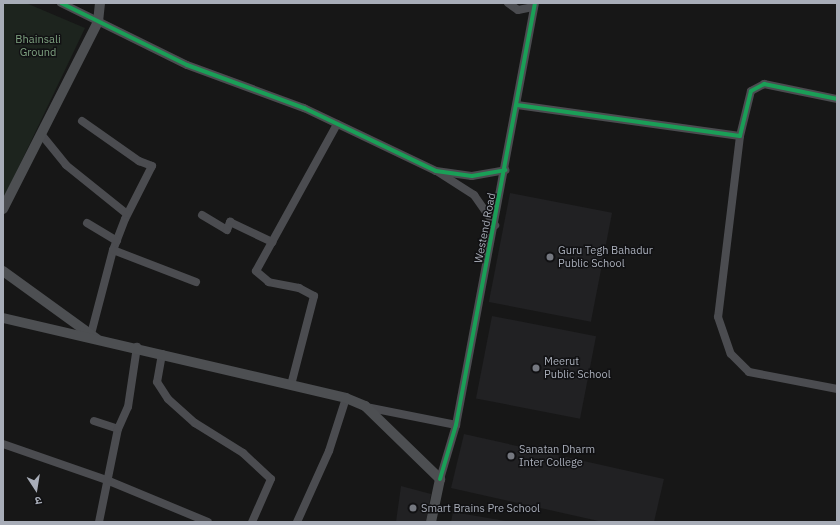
<!DOCTYPE html>
<html>
<head>
<meta charset="utf-8">
<style>
  body { margin:0 }
  #map { position:relative; width:840px; height:525px; overflow:hidden; background:#171717; font-family:"IBM Plex Sans","Noto Sans Devanagari",sans-serif }
  div>[style] { position:absolute }
  .built>* { inset:0; background:#212123; transform-origin:0 0 }
  .green>* { inset:0; background:#1d241e }
  .minor>* { height:8px; margin:-4px; padding:0 4px; transform-origin:4px; border-radius:4px; background:#4b4c50 }
  .major>* { height:10px; margin:-5px; padding:0 5px; transform-origin:5px; border-radius:5px; background:#4d4f52 }
  .cycleway>* { height:4px; margin:-2px; padding:0 2px; transform-origin:2px; border-radius:2px; background:#1a9f57 }
  .dots>* { width:11px; height:11px; translate:-50% -50%; box-sizing:border-box; border:2px solid #111113; border-radius:50% }
  span { translate:-50% -50%; white-space:nowrap; text-align:center; line-height:1.15; -webkit-text-stroke:3px #111113; paint-order:stroke }
  .park-label { font-size:11px; color:#7fa381 }
  .street-label { font-size:11px; color:#a8adb8 }
  .poi-label { font-size:11px; color:#a8adb8 }
  .left { translate:0 -50%; text-align:left }
  .frame { position:absolute; inset:0; border:4px solid #a8adb8; pointer-events:none }
  .north { position:absolute; left:16px; top:469px; width:40px; height:40px; -webkit-text-stroke:3px #111113; paint-order:stroke; rotate:168deg; font-size:11px; font-weight:700; line-height:16px; text-align:center; color:#a8adb8 }
  .north::after { content:''; display:block; margin:auto; width:14px; height:18px; background:#a8adb8; clip-path:polygon(50% 0,100% 100%,50% 72%,0 100%) }
</style>
</head>
<body>
<div id="map">
  <div class="built">
    <div style="left:510px;top:193px;width:104px;height:111px;rotate:11deg"></div>
    <div style="left:492px;top:316px;width:106px;height:84px;rotate:11deg"></div>
    <div style="clip-path:polygon(464px 434px,664px 479px,654px 522px,603px 522px,451px 488px)"></div>
    <div style="clip-path:polygon(401px 486px,431px 494px,426px 522px,396px 522px)"></div>
    <div style="clip-path:polygon(453px 512px,511px 522px,451px 522px)"></div>
  </div>
  <div class="green">
    <div style="clip-path:polygon(3px 3px,26px 3px,85px 28px,3px 200px)"></div>
  </div>
  <div class="minor">
    <div style="left:61px;top:3px;width:140px;rotate:26.2deg"></div>
    <div style="left:187px;top:65px;width:125px;rotate:20.2deg"></div>
    <div style="left:304px;top:108px;width:146px;rotate:25.5deg"></div>
    <div style="left:436px;top:171px;width:36px;rotate:8deg"></div>
    <div style="left:472px;top:176px;width:34px;rotate:-10deg"></div>
    <div style="left:508px;top:3px;width:12px;rotate:35deg"></div>
    <div style="left:518px;top:10px;width:16px;rotate:-11deg"></div>
    <div style="left:517px;top:105px;width:225px;rotate:7.9deg"></div>
    <div style="left:740px;top:136px;width:46px;rotate:-76.3deg"></div>
    <div style="left:751px;top:91px;width:15px;rotate:-28deg"></div>
    <div style="left:764px;top:84px;width:75px;rotate:11.6deg"></div>
    <div style="left:82px;top:121px;width:70px;rotate:35.1deg"></div>
    <div style="left:139px;top:161px;width:14px;rotate:21deg"></div>
    <div style="left:152px;top:166px;width:59px;rotate:117deg"></div>
    <div style="left:125px;top:219px;width:33px;rotate:111deg"></div>
    <div style="left:113px;top:250px;width:87px;rotate:104.7deg"></div>
    <div style="left:41px;top:134px;width:40px;rotate:51deg"></div>
    <div style="left:66px;top:165px;width:78px;rotate:38.8deg"></div>
    <div style="left:740px;top:136px;width:182px;rotate:96.9deg"></div>
    <div style="left:718px;top:317px;width:39px;rotate:71deg"></div>
    <div style="left:731px;top:354px;width:25px;rotate:45deg"></div>
    <div style="left:749px;top:372px;width:90px;rotate:10.9deg"></div>
    <div style="left:438px;top:172px;width:43px;rotate:32.6deg"></div>
    <div style="left:474px;top:195px;width:37px;rotate:55deg"></div>
    <div style="left:202px;top:215px;width:29px;rotate:31deg"></div>
    <div style="left:227px;top:230px;width:9px;rotate:-69deg"></div>
    <div style="left:230px;top:222px;width:47px;rotate:25.5deg"></div>
    <div style="left:87px;top:223px;width:35px;rotate:31deg"></div>
    <div style="left:113px;top:250px;width:89px;rotate:21.1deg"></div>
    <div style="left:162px;top:354px;width:28px;rotate:100deg"></div>
    <div style="left:157px;top:382px;width:20px;rotate:57deg"></div>
    <div style="left:168px;top:399px;width:36px;rotate:42deg"></div>
    <div style="left:195px;top:423px;width:57px;rotate:32deg"></div>
    <div style="left:243px;top:453px;width:38px;rotate:43deg"></div>
    <div style="left:271px;top:479px;width:47px;rotate:113.8deg"></div>
    <div style="left:291px;top:385px;width:92px;rotate:-75.5deg"></div>
    <div style="left:314px;top:296px;width:17px;rotate:-152deg"></div>
    <div style="left:299px;top:288px;width:31px;rotate:-169deg"></div>
    <div style="left:269px;top:282px;width:17px;rotate:-140deg"></div>
    <div style="left:256px;top:271px;width:168px;rotate:-61.1deg"></div>
    <div style="left:366px;top:407px;width:92px;rotate:11.3deg"></div>
    <div style="left:94px;top:421px;width:25px;rotate:18deg"></div>
    <div style="left:3px;top:444px;width:112px;rotate:19.2deg"></div>
    <div style="left:109px;top:481px;width:107px;rotate:22.5deg"></div>
    <div style="left:440px;top:479px;width:56px;rotate:-73.5deg"></div>
    <div style="left:456px;top:425px;width:429px;rotate:-79.4deg"></div>
    <div style="left:99px;top:522px;width:95px;rotate:-78.5deg"></div>
    <div style="left:118px;top:429px;width:24px;rotate:-66deg"></div>
    <div style="left:128px;top:407px;width:61px;rotate:-81.5deg"></div>
    <div style="left:297px;top:522px;width:78px;rotate:-65.7deg"></div>
    <div style="left:329px;top:451px;width:56px;rotate:-72.2deg"></div>
  </div>
  <div class="major">
    <div style="left:3px;top:209px;width:210px;rotate:-63.1deg"></div>
    <div style="left:98px;top:22px;width:19px;rotate:-84deg"></div>
    <div style="left:3px;top:271px;width:116px;rotate:35.9deg"></div>
    <div style="left:3px;top:318px;width:352px;rotate:13.1deg"></div>
    <div style="left:346px;top:398px;width:21px;rotate:23deg"></div>
    <div style="left:365px;top:406px;width:105px;rotate:44.2deg"></div>
    <div style="left:440px;top:479px;width:44px;rotate:101.8deg"></div>
  </div>
  <div class="cycleway">
    <div style="left:61px;top:3px;width:140px;rotate:26.2deg"></div>
    <div style="left:187px;top:65px;width:125px;rotate:20.2deg"></div>
    <div style="left:304px;top:108px;width:146px;rotate:25.5deg"></div>
    <div style="left:436px;top:171px;width:36px;rotate:8deg"></div>
    <div style="left:472px;top:176px;width:34px;rotate:-10deg"></div>
    <div style="left:517px;top:105px;width:225px;rotate:7.9deg"></div>
    <div style="left:740px;top:136px;width:46px;rotate:-76.3deg"></div>
    <div style="left:751px;top:91px;width:15px;rotate:-28deg"></div>
    <div style="left:764px;top:84px;width:75px;rotate:11.6deg"></div>
    <div style="left:440px;top:479px;width:56px;rotate:-73.5deg"></div>
    <div style="left:456px;top:425px;width:429px;rotate:-79.4deg"></div>
  </div>
  <div class="dots">
    <div style="left:550px;top:257px;background:#757880"></div>
    <div style="left:536px;top:368px;background:#757880"></div>
    <div style="left:511px;top:456px;background:#757880"></div>
    <div style="left:413px;top:508px;background:#757880"></div>
  </div>
  <div class="park-label">
    <span style="left:38px;top:46px">Bhainsali<br>Ground</span>
  </div>
  <div class="street-label">
    <span style="left:485px;top:228px;rotate:-79deg">Westend Road</span>
  </div>
  <div class="poi-label">
    <span class="left" style="left:558px;top:257px">Guru Tegh Bahadur<br>Public School</span>
    <span class="left" style="left:544px;top:368px">Meerut<br>Public School</span>
    <span class="left" style="left:519px;top:456px">Sanatan Dharm<br>Inter College</span>
    <span class="left" style="left:421px;top:508px">Smart Brains Pre School</span>
  </div>
  <div class="frame"></div>
  <div class="north">उ</div>
</div>
</body>
</html>
